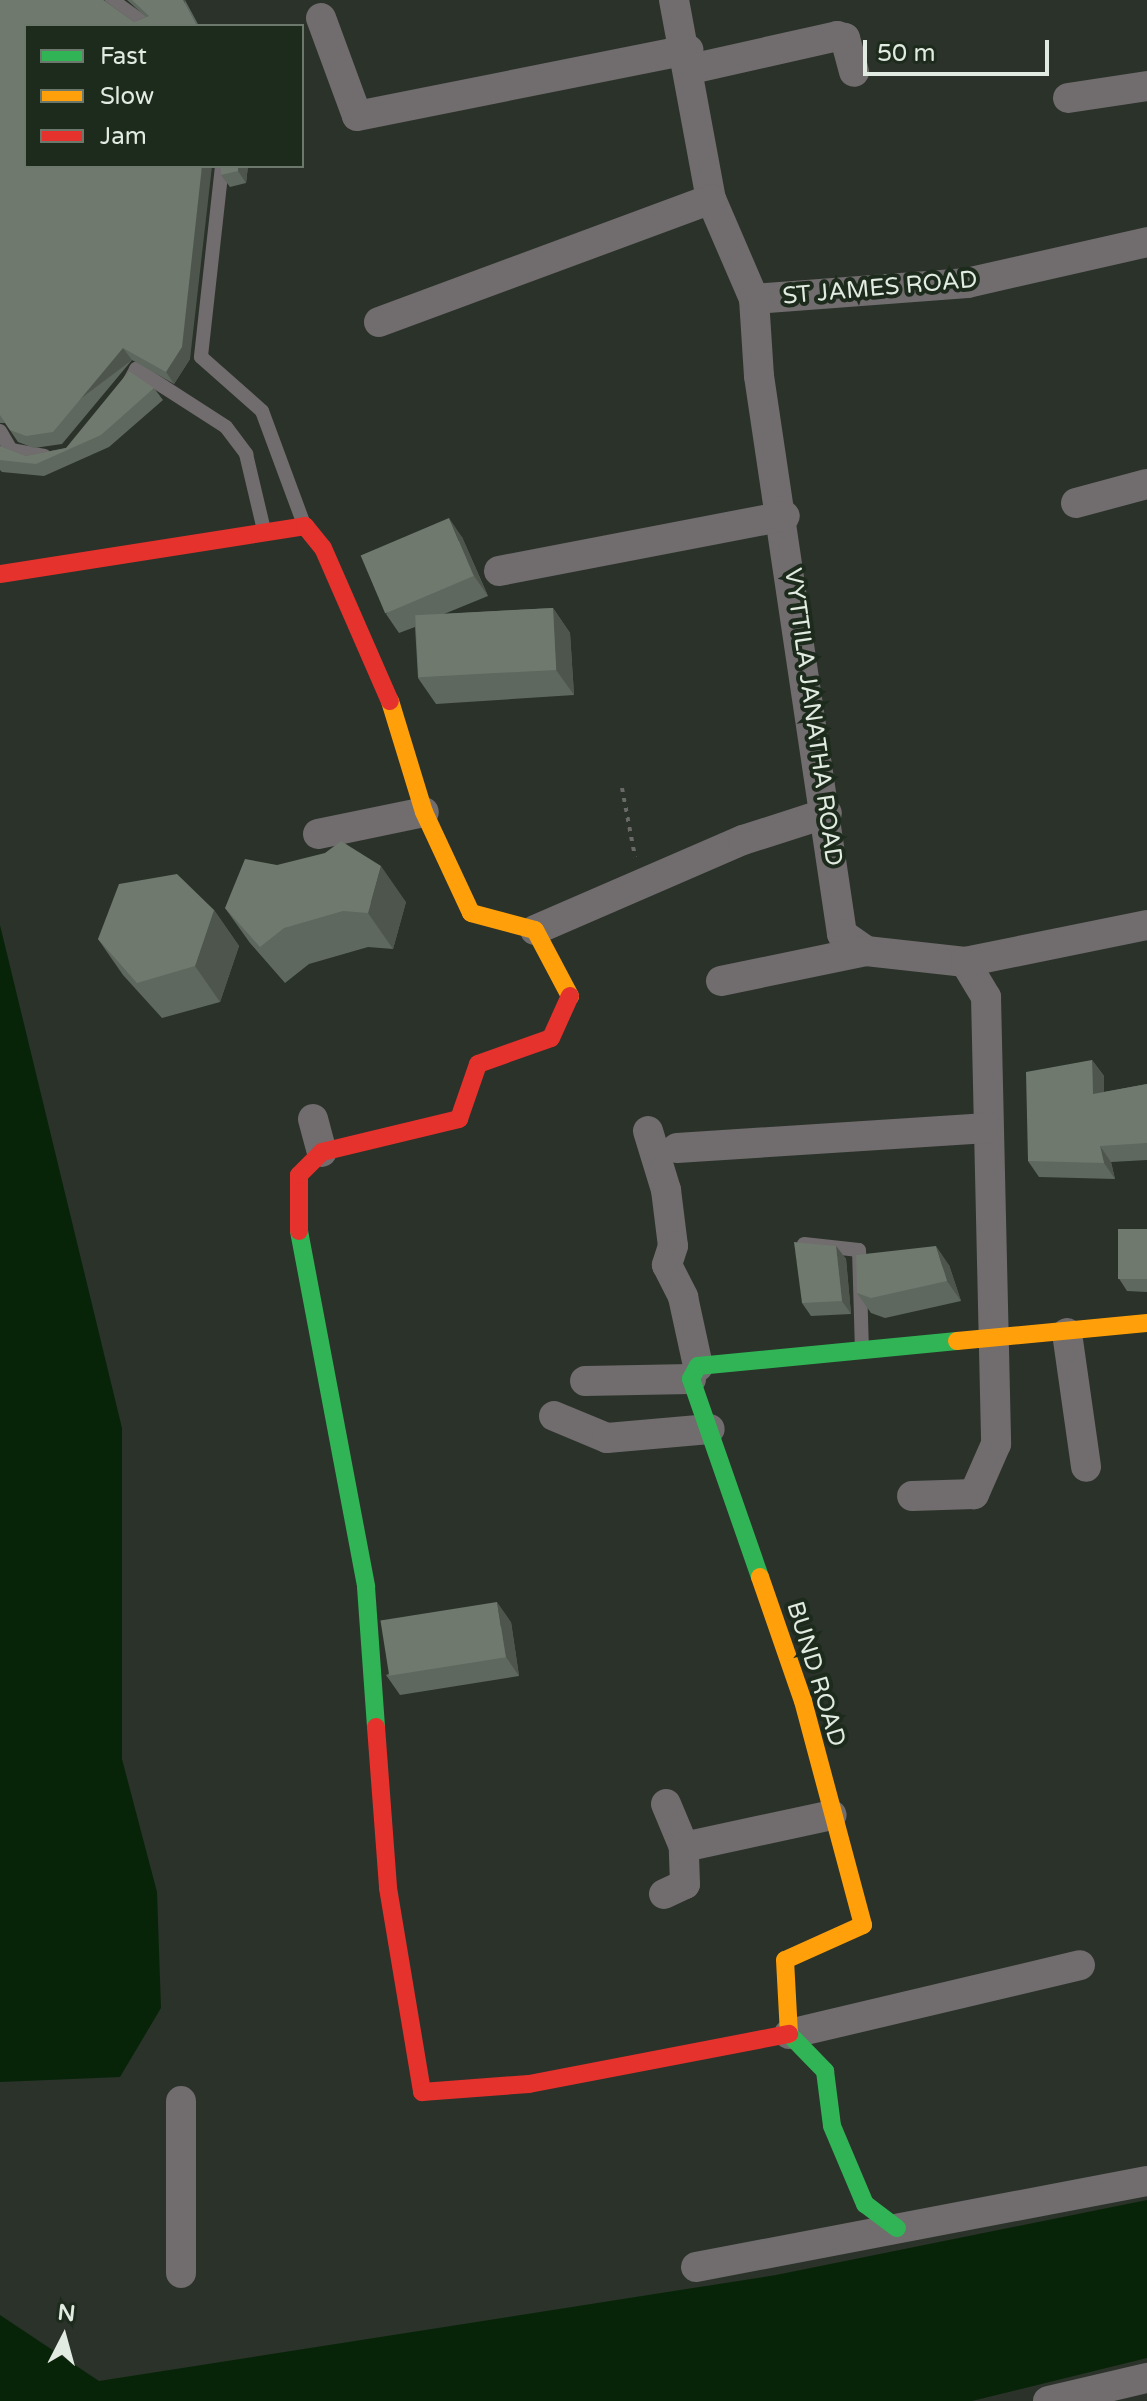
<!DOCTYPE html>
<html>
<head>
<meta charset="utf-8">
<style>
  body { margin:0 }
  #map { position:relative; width:1147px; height:2401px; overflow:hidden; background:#2a322a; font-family:"Varela Round",sans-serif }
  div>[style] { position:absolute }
  .water>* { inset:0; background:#082408 }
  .path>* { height:4px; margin-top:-2px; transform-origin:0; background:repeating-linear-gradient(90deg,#696967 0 4px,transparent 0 10px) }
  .lane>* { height:14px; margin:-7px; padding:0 7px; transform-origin:7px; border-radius:7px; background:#716c6e }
  .street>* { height:30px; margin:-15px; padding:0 15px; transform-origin:15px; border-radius:15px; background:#716c6e }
  .fast>* { height:18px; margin:-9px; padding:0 9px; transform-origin:9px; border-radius:9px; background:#30b455 }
  .slow>* { height:18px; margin:-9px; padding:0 9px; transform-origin:9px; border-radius:9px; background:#ff9f0a }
  .jam>* { height:18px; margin:-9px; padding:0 9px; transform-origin:9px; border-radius:9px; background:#e5322d }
  .wall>* { inset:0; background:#5f685f }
  .shaded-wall>* { inset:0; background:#4e554d; transform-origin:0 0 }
  .building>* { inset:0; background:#6f796e; transform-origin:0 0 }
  span { translate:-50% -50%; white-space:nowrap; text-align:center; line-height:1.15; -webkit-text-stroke:8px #1d2b1c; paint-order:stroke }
  .street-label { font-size:24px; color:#e2ebe1 }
  .legend { position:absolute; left:24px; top:24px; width:280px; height:144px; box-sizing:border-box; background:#1d2b1c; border:2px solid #6c786b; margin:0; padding:10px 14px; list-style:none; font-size:24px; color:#e2ebe1 }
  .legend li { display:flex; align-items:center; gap:16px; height:40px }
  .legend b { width:40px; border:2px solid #6c786b }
  .north { position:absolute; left:24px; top:2297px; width:80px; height:80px; -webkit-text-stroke:6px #1d2b1c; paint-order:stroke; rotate:6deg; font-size:22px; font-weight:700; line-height:32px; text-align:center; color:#e2ebe1 }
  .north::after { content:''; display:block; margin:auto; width:28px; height:36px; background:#e2ebe1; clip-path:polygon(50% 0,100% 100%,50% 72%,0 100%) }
  .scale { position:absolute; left:863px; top:40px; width:186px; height:36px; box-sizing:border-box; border:4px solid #e2ebe1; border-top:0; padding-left:10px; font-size:24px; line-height:28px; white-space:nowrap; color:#e2ebe1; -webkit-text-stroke:6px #1d2b1c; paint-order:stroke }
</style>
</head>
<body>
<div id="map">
  <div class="water">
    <div style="clip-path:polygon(0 925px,122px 1428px,122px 1759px,157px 1892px,161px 2008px,120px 2077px,0 2082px)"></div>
    <div style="clip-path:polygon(1147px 2200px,1147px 2358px,972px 2401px,0 2401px,0 2315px,99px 2381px,776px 2275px)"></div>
  </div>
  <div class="path">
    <div style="left:622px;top:788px;width:70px;rotate:79.3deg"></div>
  </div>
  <div class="lane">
    <div style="left:112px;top:0;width:44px;rotate:35.8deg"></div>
    <div style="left:222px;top:166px;width:192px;rotate:96.3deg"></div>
    <div style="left:201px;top:357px;width:81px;rotate:41.5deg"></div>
    <div style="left:262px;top:411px;width:118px;rotate:69.7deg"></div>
    <div style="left:125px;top:390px;width:24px;rotate:-62deg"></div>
    <div style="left:136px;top:369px;width:107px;rotate:32.8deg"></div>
    <div style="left:226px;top:427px;width:34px;rotate:53deg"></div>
    <div style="left:246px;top:454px;width:78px;rotate:76.7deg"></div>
    <div style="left:0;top:431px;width:22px;rotate:60deg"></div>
    <div style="left:11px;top:450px;width:34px;rotate:10deg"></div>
    <div style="left:804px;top:1244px;width:55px;rotate:6.2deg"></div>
    <div style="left:859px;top:1250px;width:99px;rotate:88.3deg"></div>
  </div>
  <div class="street">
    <div style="left:674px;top:0;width:202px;rotate:79.5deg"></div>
    <div style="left:711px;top:199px;width:109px;rotate:66.7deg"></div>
    <div style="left:754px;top:299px;width:77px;rotate:86.3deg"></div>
    <div style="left:759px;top:376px;width:564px;rotate:81.54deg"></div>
    <div style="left:842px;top:934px;width:29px;rotate:35deg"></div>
    <div style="left:866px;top:951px;width:100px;rotate:6.3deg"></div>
    <div style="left:965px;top:962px;width:41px;rotate:59deg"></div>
    <div style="left:986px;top:997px;width:447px;rotate:88.7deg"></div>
    <div style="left:996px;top:1444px;width:55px;rotate:113.7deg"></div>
    <div style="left:974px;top:1494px;width:62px;rotate:178.2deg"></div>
    <div style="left:321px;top:18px;width:104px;rotate:69.8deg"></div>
    <div style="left:357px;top:116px;width:338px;rotate:-11.3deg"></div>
    <div style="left:691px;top:69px;width:150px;rotate:-12.7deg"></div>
    <div style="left:837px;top:36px;width:8px;rotate:14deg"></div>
    <div style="left:845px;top:38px;width:35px;rotate:75deg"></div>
    <div style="left:1068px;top:98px;width:80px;rotate:-8.6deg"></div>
    <div style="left:754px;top:299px;width:214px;rotate:-4.3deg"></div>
    <div style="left:967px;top:283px;width:185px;rotate:-12.8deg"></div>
    <div style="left:379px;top:322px;width:354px;rotate:-20.3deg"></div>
    <div style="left:1076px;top:503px;width:73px;rotate:-15deg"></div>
    <div style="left:499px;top:571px;width:291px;rotate:-10.9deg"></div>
    <div style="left:318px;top:834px;width:108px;rotate:-11.7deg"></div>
    <div style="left:535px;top:930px;width:227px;rotate:-23.4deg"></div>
    <div style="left:743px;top:840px;width:88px;rotate:-17.8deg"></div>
    <div style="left:965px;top:962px;width:186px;rotate:-11.5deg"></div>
    <div style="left:721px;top:981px;width:148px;rotate:-11.7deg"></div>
    <div style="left:313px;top:1119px;width:34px;rotate:75deg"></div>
    <div style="left:648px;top:1131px;width:62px;rotate:73deg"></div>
    <div style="left:666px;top:1190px;width:56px;rotate:82.9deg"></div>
    <div style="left:673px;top:1246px;width:20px;rotate:108deg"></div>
    <div style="left:667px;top:1265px;width:36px;rotate:63deg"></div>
    <div style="left:683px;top:1297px;width:71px;rotate:77.7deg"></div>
    <div style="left:677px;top:1148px;width:311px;rotate:-3.7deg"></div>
    <div style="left:1067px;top:1333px;width:135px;rotate:81.9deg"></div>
    <div style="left:585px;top:1381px;width:106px;rotate:-1.1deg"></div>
    <div style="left:554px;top:1416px;width:57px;rotate:22.5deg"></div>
    <div style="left:607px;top:1438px;width:103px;rotate:-5deg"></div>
    <div style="left:666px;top:1804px;width:47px;rotate:67.3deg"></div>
    <div style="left:664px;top:1894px;width:23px;rotate:-25deg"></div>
    <div style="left:685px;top:1884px;width:37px;rotate:-92deg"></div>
    <div style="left:684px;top:1847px;width:151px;rotate:-12.2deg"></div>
    <div style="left:789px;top:2034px;width:299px;rotate:-13.3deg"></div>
    <div style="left:181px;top:2101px;width:172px;rotate:90deg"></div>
    <div style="left:696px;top:2267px;width:459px;rotate:-10.8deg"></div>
    <div style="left:1048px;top:2401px;width:102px;rotate:-13.1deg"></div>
  </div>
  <div class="fast">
    <div style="left:299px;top:1231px;width:362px;rotate:79.3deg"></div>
    <div style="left:366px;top:1587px;width:140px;rotate:85.9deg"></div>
    <div style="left:760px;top:1577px;width:210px;rotate:-109.2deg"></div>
    <div style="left:691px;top:1379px;width:15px;rotate:-62deg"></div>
    <div style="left:698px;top:1366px;width:260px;rotate:-5.5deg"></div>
    <div style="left:789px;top:2034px;width:52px;rotate:45.8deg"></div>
    <div style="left:825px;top:2071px;width:55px;rotate:82.7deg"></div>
    <div style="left:832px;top:2126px;width:85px;rotate:67.1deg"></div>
    <div style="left:865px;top:2204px;width:40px;rotate:37deg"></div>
  </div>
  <div class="slow">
    <div style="left:390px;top:701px;width:116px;rotate:73deg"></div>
    <div style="left:424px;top:812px;width:111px;rotate:65deg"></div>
    <div style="left:471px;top:913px;width:66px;rotate:14.9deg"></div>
    <div style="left:535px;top:930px;width:75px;rotate:62.1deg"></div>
    <div style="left:957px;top:1341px;width:191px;rotate:-5.4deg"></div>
    <div style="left:760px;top:1577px;width:131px;rotate:70.9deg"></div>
    <div style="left:803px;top:1701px;width:232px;rotate:75deg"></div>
    <div style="left:863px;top:1925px;width:85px;rotate:155.8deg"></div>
    <div style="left:785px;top:1960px;width:74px;rotate:86.9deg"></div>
  </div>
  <div class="jam">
    <div style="left:0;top:574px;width:309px;rotate:-8.9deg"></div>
    <div style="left:305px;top:526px;width:28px;rotate:51deg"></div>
    <div style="left:323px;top:548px;width:167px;rotate:66.4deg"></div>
    <div style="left:299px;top:1231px;width:56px;rotate:-90deg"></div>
    <div style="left:299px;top:1175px;width:33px;rotate:-45deg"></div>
    <div style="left:322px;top:1152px;width:141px;rotate:-13.5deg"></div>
    <div style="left:459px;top:1119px;width:58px;rotate:-70.9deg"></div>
    <div style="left:478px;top:1064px;width:77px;rotate:-19.6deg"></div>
    <div style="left:551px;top:1038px;width:46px;rotate:-65.7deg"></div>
    <div style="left:376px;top:1727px;width:161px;rotate:85.7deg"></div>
    <div style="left:388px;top:1888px;width:207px;rotate:80.5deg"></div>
    <div style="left:422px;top:2092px;width:107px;rotate:-4.3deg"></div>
    <div style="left:529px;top:2084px;width:265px;rotate:-10.9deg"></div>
  </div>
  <div class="wall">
    <div style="clip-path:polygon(0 0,104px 0,134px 22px,146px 17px,127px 0,185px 0,199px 26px,190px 359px,174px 384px,132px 360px,62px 444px,34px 448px,18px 442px,5px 423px,0 423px)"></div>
    <div style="clip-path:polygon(221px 166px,248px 166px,246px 183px,230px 187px,221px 175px)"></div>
    <div style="clip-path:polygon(154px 388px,163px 400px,109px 447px,44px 476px,2px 472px,0 470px,0 446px,26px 456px,66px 448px)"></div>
    <div style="clip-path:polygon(462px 537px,488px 596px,444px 614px,553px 608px,570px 633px,574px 695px,436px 704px,418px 678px,415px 627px,399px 633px,386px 614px)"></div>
    <div style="clip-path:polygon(406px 902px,393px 949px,368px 947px,309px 964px,285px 983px,250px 943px,225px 908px)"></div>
    <div style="clip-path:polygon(214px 910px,239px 946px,220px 1002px,162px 1018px,123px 975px,98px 939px)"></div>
    <div style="clip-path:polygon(1092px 1060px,1104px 1076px,1104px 1092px,1147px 1084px,1147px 1160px,1111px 1162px,1115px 1179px,1039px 1177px,1028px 1161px)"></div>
    <div style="clip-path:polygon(1147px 1229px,1147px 1292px,1127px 1291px,1118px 1277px)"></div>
    <div style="clip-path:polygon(836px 1246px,846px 1259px,851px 1314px,811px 1316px,802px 1303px)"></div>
    <div style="clip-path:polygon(949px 1265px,961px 1301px,885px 1318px,871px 1313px,857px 1293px)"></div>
    <div style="clip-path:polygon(511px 1622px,519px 1676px,400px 1695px,386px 1675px)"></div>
  </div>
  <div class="shaded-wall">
    <div style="left:183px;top:0;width:2px;height:30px"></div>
    <div style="clip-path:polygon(202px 166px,212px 166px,190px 359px,174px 384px,166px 372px)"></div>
    <div style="clip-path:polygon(238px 166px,248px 166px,246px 183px,238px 171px)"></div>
    <div style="left:123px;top:348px;width:15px;height:109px;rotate:53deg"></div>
    <div style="clip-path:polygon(449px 518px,462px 537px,488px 596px,474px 576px)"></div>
    <div style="clip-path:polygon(553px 608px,570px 633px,574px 695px,556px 670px)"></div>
    <div style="clip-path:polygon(381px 866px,406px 902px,393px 949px,368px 913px)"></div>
    <div style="clip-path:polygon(214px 910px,239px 946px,220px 1002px,195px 966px)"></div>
    <div style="clip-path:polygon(1092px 1060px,1104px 1076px,1104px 1110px,1093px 1094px)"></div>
    <div style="clip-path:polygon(1100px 1146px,1111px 1162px,1115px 1179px,1104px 1163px)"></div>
    <div style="clip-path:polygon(836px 1246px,846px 1259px,851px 1314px,842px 1301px)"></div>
    <div style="clip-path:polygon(936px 1246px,949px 1265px,961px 1301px,947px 1281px)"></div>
    <div style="clip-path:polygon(497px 1602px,511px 1622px,519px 1676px,506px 1657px)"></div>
  </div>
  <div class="building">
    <div style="clip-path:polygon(0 0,103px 0,134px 22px,149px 16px,132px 0,183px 0,197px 26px,26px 26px,26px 166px,202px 166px,182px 347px,166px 372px,123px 348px,53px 432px,26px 436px,10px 430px,0 415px)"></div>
    <div style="clip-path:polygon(221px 166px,238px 166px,238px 171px,221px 175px)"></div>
    <div style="clip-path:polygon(129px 371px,154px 388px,101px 435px,36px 464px,0 460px,0 446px,26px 456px,66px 448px)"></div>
    <div style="left:449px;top:518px;width:63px;height:96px;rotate:67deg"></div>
    <div style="left:553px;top:608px;width:62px;height:138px;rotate:87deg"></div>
    <div style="clip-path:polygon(341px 841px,381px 866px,368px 913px,343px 911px,284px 928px,260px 947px,225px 908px,245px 859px,277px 865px,325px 853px)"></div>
    <div style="clip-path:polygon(177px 874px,214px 910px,195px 966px,137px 983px,98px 939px,119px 884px)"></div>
    <div style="clip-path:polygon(1092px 1060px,1093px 1094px,1147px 1084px,1147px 1143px,1100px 1146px,1104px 1163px,1028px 1161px,1026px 1072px)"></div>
    <div style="left:1147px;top:1229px;width:50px;height:29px;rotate:90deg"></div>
    <div style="clip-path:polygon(794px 1242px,836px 1246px,842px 1301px,802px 1303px)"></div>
    <div style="clip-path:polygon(936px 1246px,947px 1281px,871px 1298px,857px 1293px,856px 1255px)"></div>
    <div style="left:497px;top:1602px;width:56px;height:118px;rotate:81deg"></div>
  </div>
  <div class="street-label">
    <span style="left:880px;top:288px;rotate:-5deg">ST JAMES ROAD</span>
    <span style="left:813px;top:717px;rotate:82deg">VYTTILA JANATHA ROAD</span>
    <span style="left:816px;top:1674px;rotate:73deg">BUND ROAD</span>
  </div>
  <ul class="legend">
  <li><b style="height:10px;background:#30b455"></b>Fast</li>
  <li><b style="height:10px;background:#ff9f0a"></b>Slow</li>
  <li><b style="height:10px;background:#e5322d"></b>Jam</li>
  </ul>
  <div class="north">N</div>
  <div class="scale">50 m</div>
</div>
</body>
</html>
